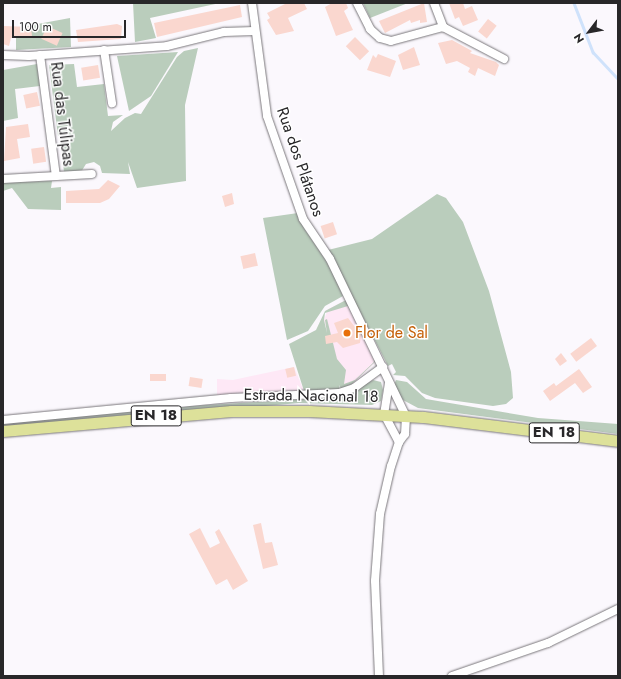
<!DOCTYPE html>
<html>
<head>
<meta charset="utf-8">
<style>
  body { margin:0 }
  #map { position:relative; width:621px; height:679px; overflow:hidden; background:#fbf8fd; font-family:Jost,sans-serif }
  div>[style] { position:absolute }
  .commercial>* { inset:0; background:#fee8f6 }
  .green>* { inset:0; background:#bacdbc }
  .stream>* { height:2.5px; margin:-1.25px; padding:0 1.25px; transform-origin:1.25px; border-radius:1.25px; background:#cfe2fb }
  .building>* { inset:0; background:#fad7cf; transform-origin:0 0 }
  .roads { filter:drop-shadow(0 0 1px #7a777b) drop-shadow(0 0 1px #7a777b) }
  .minor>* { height:8px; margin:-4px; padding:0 4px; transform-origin:4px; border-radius:4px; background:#fff }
  .major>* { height:11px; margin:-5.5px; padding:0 5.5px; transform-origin:5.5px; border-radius:5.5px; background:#dde19a }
  .dots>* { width:11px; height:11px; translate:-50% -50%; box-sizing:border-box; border:2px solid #fff; border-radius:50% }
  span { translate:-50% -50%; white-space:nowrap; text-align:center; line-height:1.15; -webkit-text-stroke:3px #fff; paint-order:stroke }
  .shield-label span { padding:1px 3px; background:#fff; border:1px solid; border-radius:3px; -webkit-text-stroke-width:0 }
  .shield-label { font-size:15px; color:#282729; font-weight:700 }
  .street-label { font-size:16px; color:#282729 }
  .food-label { font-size:16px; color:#c56008 }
  .left { translate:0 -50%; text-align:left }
  .frame { position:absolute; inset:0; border:4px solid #282729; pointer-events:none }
  .north { position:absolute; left:569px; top:12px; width:40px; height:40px; -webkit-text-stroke:3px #fff; paint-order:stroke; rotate:238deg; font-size:11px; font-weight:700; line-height:16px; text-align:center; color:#282729 }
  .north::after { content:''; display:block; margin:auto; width:14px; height:18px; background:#282729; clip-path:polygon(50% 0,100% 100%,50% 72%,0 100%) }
  .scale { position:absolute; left:12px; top:20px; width:114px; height:18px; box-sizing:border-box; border:2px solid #282729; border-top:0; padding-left:5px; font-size:12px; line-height:14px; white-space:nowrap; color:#282729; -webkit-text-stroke:3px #fff; paint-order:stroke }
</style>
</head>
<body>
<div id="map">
  <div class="commercial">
    <div style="clip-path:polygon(346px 300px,376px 362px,356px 381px,341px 389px,324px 320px,328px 309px)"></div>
    <div style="clip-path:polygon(294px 367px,304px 391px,217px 396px,217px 379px,233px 380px)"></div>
  </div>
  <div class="green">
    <div style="clip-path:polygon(133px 3px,220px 3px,150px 18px,156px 38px,135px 42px)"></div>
    <div style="clip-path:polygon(363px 3px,408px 3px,370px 18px)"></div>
    <div style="clip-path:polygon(70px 18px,71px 47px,16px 50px,16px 28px)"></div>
    <div style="clip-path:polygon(198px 48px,185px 105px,186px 181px,137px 188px,128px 162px,130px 174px,102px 173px,100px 166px,94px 162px,86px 164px,81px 172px,64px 172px,61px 143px,67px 142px,66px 135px,58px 136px,49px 65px,74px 64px,77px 87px,104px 84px,108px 116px,123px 115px,113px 122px,111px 131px,125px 118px,135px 113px,141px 114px,177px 57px,184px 51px)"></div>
    <div style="clip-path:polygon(178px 52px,151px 96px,129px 111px,117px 56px)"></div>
    <div style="clip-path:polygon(37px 64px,40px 86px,15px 89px,18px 118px,3px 121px,3px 70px)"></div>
    <div style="clip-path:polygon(52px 181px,51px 188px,61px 187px,61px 210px,28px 209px,12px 188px,3px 191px,3px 183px,6px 182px)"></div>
    <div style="clip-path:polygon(437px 194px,446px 198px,463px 222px,489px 291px,511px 372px,513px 398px,506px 404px,493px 406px,435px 398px,422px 393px,405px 376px,393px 375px,396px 372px,392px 364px,388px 366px,328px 250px,372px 239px)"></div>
    <div style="clip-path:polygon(298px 213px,304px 228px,333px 271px,343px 296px,325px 306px,308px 331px,287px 340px,263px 218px)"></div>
    <div style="clip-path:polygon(346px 300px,361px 328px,348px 306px,325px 313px,324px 320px,327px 333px,325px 320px,327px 319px,337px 359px,346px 370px,344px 384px,355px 380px,374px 362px,374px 357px,376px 361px,352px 384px,341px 389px,339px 385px,340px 390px,304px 391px,289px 344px,316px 330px,325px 311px)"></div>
    <div style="clip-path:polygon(373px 380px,381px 382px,383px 390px,381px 401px,372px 405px,299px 403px,3px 429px,3px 424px,158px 408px,341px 397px)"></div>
    <div style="clip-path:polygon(396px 380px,407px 382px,426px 399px,538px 418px,618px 424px,618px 434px,418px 408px,403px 400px,394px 385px)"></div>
  </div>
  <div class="stream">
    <div style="left:574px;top:3px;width:53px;rotate:68.8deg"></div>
    <div style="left:593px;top:52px;width:37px;rotate:47deg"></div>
  </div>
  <div class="building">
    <div style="clip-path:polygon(287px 3px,304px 3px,307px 9px,288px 18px,294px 31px,276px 35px,267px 20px,270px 18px,267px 13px)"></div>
    <div style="clip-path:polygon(332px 3px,346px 3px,348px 8px,344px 11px,353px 30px,336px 36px,325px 7px)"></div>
    <div style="clip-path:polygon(424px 3px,427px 22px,420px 23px,420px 20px,411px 23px,410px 20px,385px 33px,379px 21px)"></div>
    <div style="clip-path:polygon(449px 3px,463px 3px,465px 9px,472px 6px,478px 20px,463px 26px,459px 17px,455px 19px)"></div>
    <div style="clip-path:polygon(240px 5px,242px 17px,157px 37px,154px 23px)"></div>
    <div style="left:488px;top:19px;width:11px;height:16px;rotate:38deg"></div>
    <div style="clip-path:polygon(117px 24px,122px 26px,121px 39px,78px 42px,76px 30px)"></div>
    <div style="clip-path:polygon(4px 26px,31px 27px,32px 36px,11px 38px,9px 46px,3px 44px)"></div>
    <div style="left:47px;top:26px;width:17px;height:14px;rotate:24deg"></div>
    <div style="left:355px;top:37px;width:20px;height:13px;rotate:45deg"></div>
    <div style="clip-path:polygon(452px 40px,472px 51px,470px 53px,496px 62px,499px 65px,495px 76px,478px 68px,475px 76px,468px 72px,470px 68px,457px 61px,446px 64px,438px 43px)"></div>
    <div style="clip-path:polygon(414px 47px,420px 65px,403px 70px,398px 55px)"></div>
    <div style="clip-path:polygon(378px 54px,396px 61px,390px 77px,367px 70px,373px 55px,376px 58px)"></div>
    <div style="left:98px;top:65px;width:13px;height:17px;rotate:81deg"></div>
    <div style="left:37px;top:92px;width:14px;height:14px;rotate:78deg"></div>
    <div style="clip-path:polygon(28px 124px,30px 137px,17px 139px,20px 158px,4px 161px,6px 127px)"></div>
    <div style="left:44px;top:147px;width:15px;height:13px;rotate:82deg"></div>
    <div style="clip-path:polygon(108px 180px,120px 186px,109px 199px,100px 203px,66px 203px,66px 191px,99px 189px)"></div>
    <div style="clip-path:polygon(232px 193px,234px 204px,225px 207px,222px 196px)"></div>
    <div style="left:333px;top:222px;width:13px;height:13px;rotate:72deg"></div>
    <div style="left:255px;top:253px;width:13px;height:15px;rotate:77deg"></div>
    <div style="clip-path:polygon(348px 318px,361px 335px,360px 343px,343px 348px,337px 342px,326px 344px,325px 336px,338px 333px,334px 323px)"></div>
    <div style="left:591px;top:338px;width:10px;height:26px;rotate:53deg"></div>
    <div style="clip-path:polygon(561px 353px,567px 361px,560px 366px,555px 359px)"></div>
    <div style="left:294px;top:367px;width:9px;height:9px;rotate:77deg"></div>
    <div style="clip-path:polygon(579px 369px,592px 387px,583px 393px,575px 383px,550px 401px,543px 391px,554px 383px,556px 386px)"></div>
    <div style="left:150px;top:374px;width:16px;height:7px"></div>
    <div style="left:190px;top:377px;width:13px;height:9px;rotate:9deg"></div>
    <div style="clip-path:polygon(261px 523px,265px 543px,272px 542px,278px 565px,263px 569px,253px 525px)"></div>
    <div style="clip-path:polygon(200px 528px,210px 548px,220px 543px,215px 532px,219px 529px,248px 581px,233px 590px,227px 579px,216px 585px,189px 534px)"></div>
  </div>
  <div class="roads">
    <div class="minor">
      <div style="left:252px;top:3px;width:114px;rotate:82.4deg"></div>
      <div style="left:267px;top:116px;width:109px;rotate:70.7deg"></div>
      <div style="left:303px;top:219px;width:48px;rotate:56deg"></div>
      <div style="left:330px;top:259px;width:174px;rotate:64.2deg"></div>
      <div style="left:406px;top:416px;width:18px;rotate:93deg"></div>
      <div style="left:405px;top:434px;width:10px;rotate:127deg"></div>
      <div style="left:399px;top:442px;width:25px;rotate:108deg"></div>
      <div style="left:391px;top:466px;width:49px;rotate:102.9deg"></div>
      <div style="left:380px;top:514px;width:67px;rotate:94.3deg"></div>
      <div style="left:375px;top:581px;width:95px;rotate:87.6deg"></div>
      <div style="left:357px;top:3px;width:29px;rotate:63deg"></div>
      <div style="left:370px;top:29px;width:13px;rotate:42deg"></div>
      <div style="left:380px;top:38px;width:11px;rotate:15deg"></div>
      <div style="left:391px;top:41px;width:54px;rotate:-15.1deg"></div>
      <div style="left:434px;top:3px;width:26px;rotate:69deg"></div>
      <div style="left:443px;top:27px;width:69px;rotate:27.7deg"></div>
      <div style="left:104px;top:50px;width:54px;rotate:81.4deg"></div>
      <div style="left:3px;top:55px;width:26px;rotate:2deg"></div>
      <div style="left:29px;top:56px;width:138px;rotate:-4.1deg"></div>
      <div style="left:167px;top:46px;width:59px;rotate:-13.8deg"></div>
      <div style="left:224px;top:32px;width:30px;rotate:-2deg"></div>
      <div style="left:40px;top:55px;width:122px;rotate:82.5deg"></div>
      <div style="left:3px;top:179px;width:89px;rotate:-3.2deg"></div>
      <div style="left:389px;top:383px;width:31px;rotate:99deg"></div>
      <div style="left:384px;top:414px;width:32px;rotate:62deg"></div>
      <div style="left:3px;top:420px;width:229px;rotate:-5.5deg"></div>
      <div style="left:231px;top:398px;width:108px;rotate:-2.7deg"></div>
      <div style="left:339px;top:393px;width:16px;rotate:-18deg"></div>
      <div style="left:354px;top:388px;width:36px;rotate:-36deg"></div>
      <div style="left:452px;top:676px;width:102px;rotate:-19deg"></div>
      <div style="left:548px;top:643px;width:78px;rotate:-25.9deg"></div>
    </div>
    <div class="major">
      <div style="left:3px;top:431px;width:229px;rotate:-5deg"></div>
      <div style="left:231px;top:411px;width:78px"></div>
      <div style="left:309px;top:411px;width:114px;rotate:3deg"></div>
      <div style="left:423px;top:417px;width:196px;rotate:7deg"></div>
    </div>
  </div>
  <div class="dots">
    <div style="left:347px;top:333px;background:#e8710a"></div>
  </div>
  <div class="shield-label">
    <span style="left:156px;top:416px">EN 18</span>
    <span style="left:554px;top:433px">EN 18</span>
  </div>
  <div class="street-label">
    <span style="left:62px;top:114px;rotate:83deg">Rua das Túlipas</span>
    <span style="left:300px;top:162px;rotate:71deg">Rua dos Plátanos</span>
    <span style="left:311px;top:396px;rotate:1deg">Estrada Nacional 18</span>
  </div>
  <div class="food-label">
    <span class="left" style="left:355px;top:333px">Flor de Sal</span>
  </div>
  <div class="frame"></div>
  <div class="north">N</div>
  <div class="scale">100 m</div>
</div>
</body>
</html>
